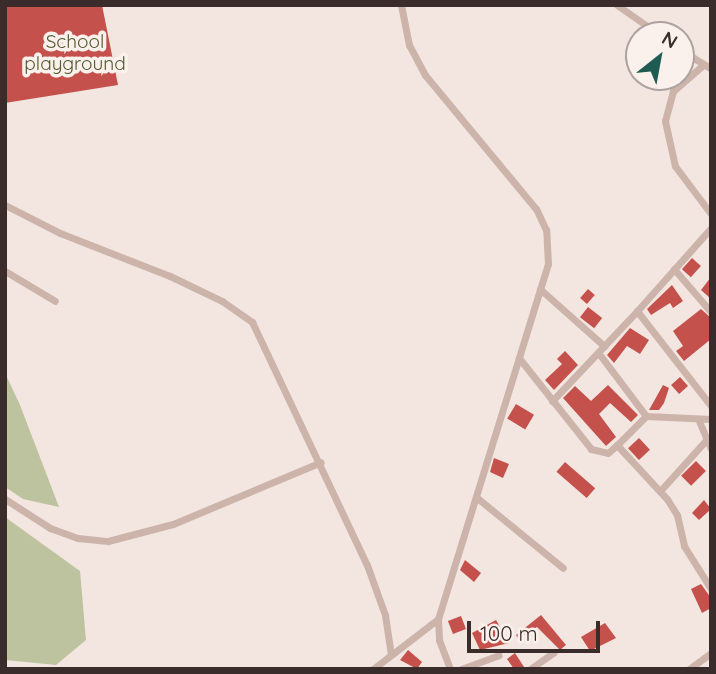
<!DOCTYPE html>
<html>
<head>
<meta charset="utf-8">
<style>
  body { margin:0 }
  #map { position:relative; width:716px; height:674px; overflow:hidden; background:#f3e6e0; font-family:Quicksand,sans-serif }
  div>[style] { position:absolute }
  .green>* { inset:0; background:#bec39f }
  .building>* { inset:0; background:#c5514c; transform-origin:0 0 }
  .street>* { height:7px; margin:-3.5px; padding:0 3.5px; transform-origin:3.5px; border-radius:3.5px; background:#ccb4ab }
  span { translate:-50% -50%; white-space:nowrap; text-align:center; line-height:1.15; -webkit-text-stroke:7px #faf1ed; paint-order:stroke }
  .park-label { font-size:19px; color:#51582e }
  .frame { position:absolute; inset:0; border:7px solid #392c2a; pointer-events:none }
  .north { position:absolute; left:625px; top:21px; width:70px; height:70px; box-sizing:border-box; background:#faf1ed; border:2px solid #ada29f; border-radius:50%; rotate:31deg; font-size:19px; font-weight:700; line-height:28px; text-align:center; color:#392c2a }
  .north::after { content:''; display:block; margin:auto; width:24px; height:32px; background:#205b53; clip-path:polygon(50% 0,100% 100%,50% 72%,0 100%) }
  .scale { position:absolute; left:467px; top:621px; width:133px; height:32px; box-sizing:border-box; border:4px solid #392c2a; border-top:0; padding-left:9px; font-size:21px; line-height:24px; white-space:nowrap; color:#392c2a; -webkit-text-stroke:5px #faf1ed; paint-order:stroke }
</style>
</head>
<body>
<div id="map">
  <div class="green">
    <div style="clip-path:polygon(5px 373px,20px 405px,59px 507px,23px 499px,5px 487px)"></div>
    <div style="clip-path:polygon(5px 517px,80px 571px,86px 640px,56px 665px,5px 660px)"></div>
  </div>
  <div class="building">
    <div style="clip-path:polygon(5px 5px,102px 5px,118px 85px,5px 103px)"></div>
    <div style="left:692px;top:258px;width:12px;height:15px;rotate:42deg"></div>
    <div style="clip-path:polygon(711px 277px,711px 299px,701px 290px)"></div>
    <div style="clip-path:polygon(672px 285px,683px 301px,673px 308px,670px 303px,651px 315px,647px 309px)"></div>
    <div style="left:588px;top:289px;width:9px;height:12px;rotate:41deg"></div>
    <div style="left:588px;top:307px;width:18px;height:13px;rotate:38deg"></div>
    <div style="clip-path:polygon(701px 309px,711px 318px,711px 339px,684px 361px,676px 351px,683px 346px,673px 331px)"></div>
    <div style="clip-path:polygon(630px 328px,649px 340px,640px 354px,627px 346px,614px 363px,607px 355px)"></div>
    <div style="clip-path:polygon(565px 351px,578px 365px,554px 390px,545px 380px,562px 364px,557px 359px)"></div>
    <div style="left:680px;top:377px;width:12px;height:12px;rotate:48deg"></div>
    <div style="clip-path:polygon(608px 385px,638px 415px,631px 422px,610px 403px,599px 414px,616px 437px,606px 446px,563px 398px,575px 386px,591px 401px)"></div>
    <div style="clip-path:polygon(663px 385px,669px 388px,664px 403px,659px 410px,649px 410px)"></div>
    <div style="left:516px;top:404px;width:21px;height:17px;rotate:31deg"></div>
    <div style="left:639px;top:438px;width:16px;height:15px;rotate:47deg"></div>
    <div style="clip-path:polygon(494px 458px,509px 464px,503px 478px,490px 472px)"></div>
    <div style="left:696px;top:461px;width:14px;height:21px;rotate:45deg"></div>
    <div style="left:565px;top:462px;width:40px;height:13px;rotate:41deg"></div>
    <div style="clip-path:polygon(704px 500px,711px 509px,699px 520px,692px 513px)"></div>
    <div style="clip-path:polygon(465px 560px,481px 573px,474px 582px,460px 570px)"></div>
    <div style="clip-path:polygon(701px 584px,711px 598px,711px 608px,702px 613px,691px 589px)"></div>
    <div style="clip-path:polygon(541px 615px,566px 645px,560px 650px,537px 627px,518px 638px,516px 635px)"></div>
    <div style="left:461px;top:616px;width:14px;height:14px;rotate:69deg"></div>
    <div style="clip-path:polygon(496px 620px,509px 643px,480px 650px,472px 633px)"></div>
    <div style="clip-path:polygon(605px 623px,616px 638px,590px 651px,581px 637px)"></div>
    <div style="clip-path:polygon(408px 650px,422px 662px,417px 669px,400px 660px)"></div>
    <div style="clip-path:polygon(515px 653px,524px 667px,524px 669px,514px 669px,507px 659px)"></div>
  </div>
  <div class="street">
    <div style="left:617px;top:5px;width:52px;rotate:34.9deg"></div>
    <div style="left:681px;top:50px;width:36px;rotate:32deg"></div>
    <div style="left:703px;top:65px;width:40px;rotate:139deg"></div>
    <div style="left:673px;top:91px;width:31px;rotate:105deg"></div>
    <div style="left:665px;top:121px;width:46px;rotate:77.5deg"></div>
    <div style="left:675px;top:166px;width:60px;rotate:53.1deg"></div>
    <div style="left:5px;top:205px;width:62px;rotate:27deg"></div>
    <div style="left:60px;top:233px;width:118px;rotate:21.4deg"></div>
    <div style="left:170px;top:276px;width:58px;rotate:25.7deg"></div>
    <div style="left:222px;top:301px;width:37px;rotate:35deg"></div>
    <div style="left:252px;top:322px;width:269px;rotate:64.7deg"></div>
    <div style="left:367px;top:565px;width:53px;rotate:70.2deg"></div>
    <div style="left:385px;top:615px;width:40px;rotate:81.5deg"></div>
    <div style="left:674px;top:269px;width:57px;rotate:49.3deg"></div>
    <div style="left:5px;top:271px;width:58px;rotate:31deg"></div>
    <div style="left:540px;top:289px;width:86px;rotate:41.7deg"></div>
    <div style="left:637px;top:311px;width:111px;rotate:-48.3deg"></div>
    <div style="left:600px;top:355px;width:76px;rotate:53deg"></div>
    <div style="left:646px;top:416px;width:41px;rotate:135deg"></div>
    <div style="left:519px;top:358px;width:116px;rotate:51.6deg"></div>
    <div style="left:591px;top:449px;width:17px;rotate:13deg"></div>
    <div style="left:608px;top:453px;width:12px;rotate:-42deg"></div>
    <div style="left:617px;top:445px;width:74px;rotate:47.2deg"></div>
    <div style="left:667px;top:499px;width:19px;rotate:58deg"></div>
    <div style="left:677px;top:515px;width:32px;rotate:77deg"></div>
    <div style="left:684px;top:546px;width:51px;rotate:57.9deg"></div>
    <div style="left:552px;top:401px;width:124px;rotate:-46.6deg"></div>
    <div style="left:637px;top:311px;width:120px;rotate:52.1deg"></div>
    <div style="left:646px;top:416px;width:65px;rotate:2.6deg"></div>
    <div style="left:699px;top:421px;width:30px;rotate:67deg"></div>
    <div style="left:660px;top:491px;width:70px;rotate:-47.9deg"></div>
    <div style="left:476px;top:497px;width:112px;rotate:39.2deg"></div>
    <div style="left:5px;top:499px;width:54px;rotate:32.8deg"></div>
    <div style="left:50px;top:528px;width:30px;rotate:20deg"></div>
    <div style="left:78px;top:538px;width:30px;rotate:6deg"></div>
    <div style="left:108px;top:541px;width:67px;rotate:-14.7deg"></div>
    <div style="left:173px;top:524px;width:160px;rotate:-22.7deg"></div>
    <div style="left:438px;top:619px;width:21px;rotate:87deg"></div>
    <div style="left:439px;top:640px;width:31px;rotate:69deg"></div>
    <div style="left:373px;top:669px;width:82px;rotate:-37.6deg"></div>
    <div style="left:438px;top:619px;width:372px;rotate:-72.8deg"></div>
    <div style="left:548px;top:264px;width:34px;rotate:-93deg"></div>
    <div style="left:546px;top:230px;width:23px;rotate:-115deg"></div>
    <div style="left:536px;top:209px;width:174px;rotate:-129.6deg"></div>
    <div style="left:425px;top:75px;width:34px;rotate:-118deg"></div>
    <div style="left:409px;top:45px;width:41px;rotate:-101.3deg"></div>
    <div style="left:461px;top:669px;width:40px;rotate:-20.2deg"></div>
    <div style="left:530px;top:669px;width:29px;rotate:-35deg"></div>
    <div style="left:689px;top:669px;width:27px;rotate:-36deg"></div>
  </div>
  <div class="park-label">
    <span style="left:75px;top:53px">School<br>playground</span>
  </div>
  <div class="frame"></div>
  <div class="north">N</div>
  <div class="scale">100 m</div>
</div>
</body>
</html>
